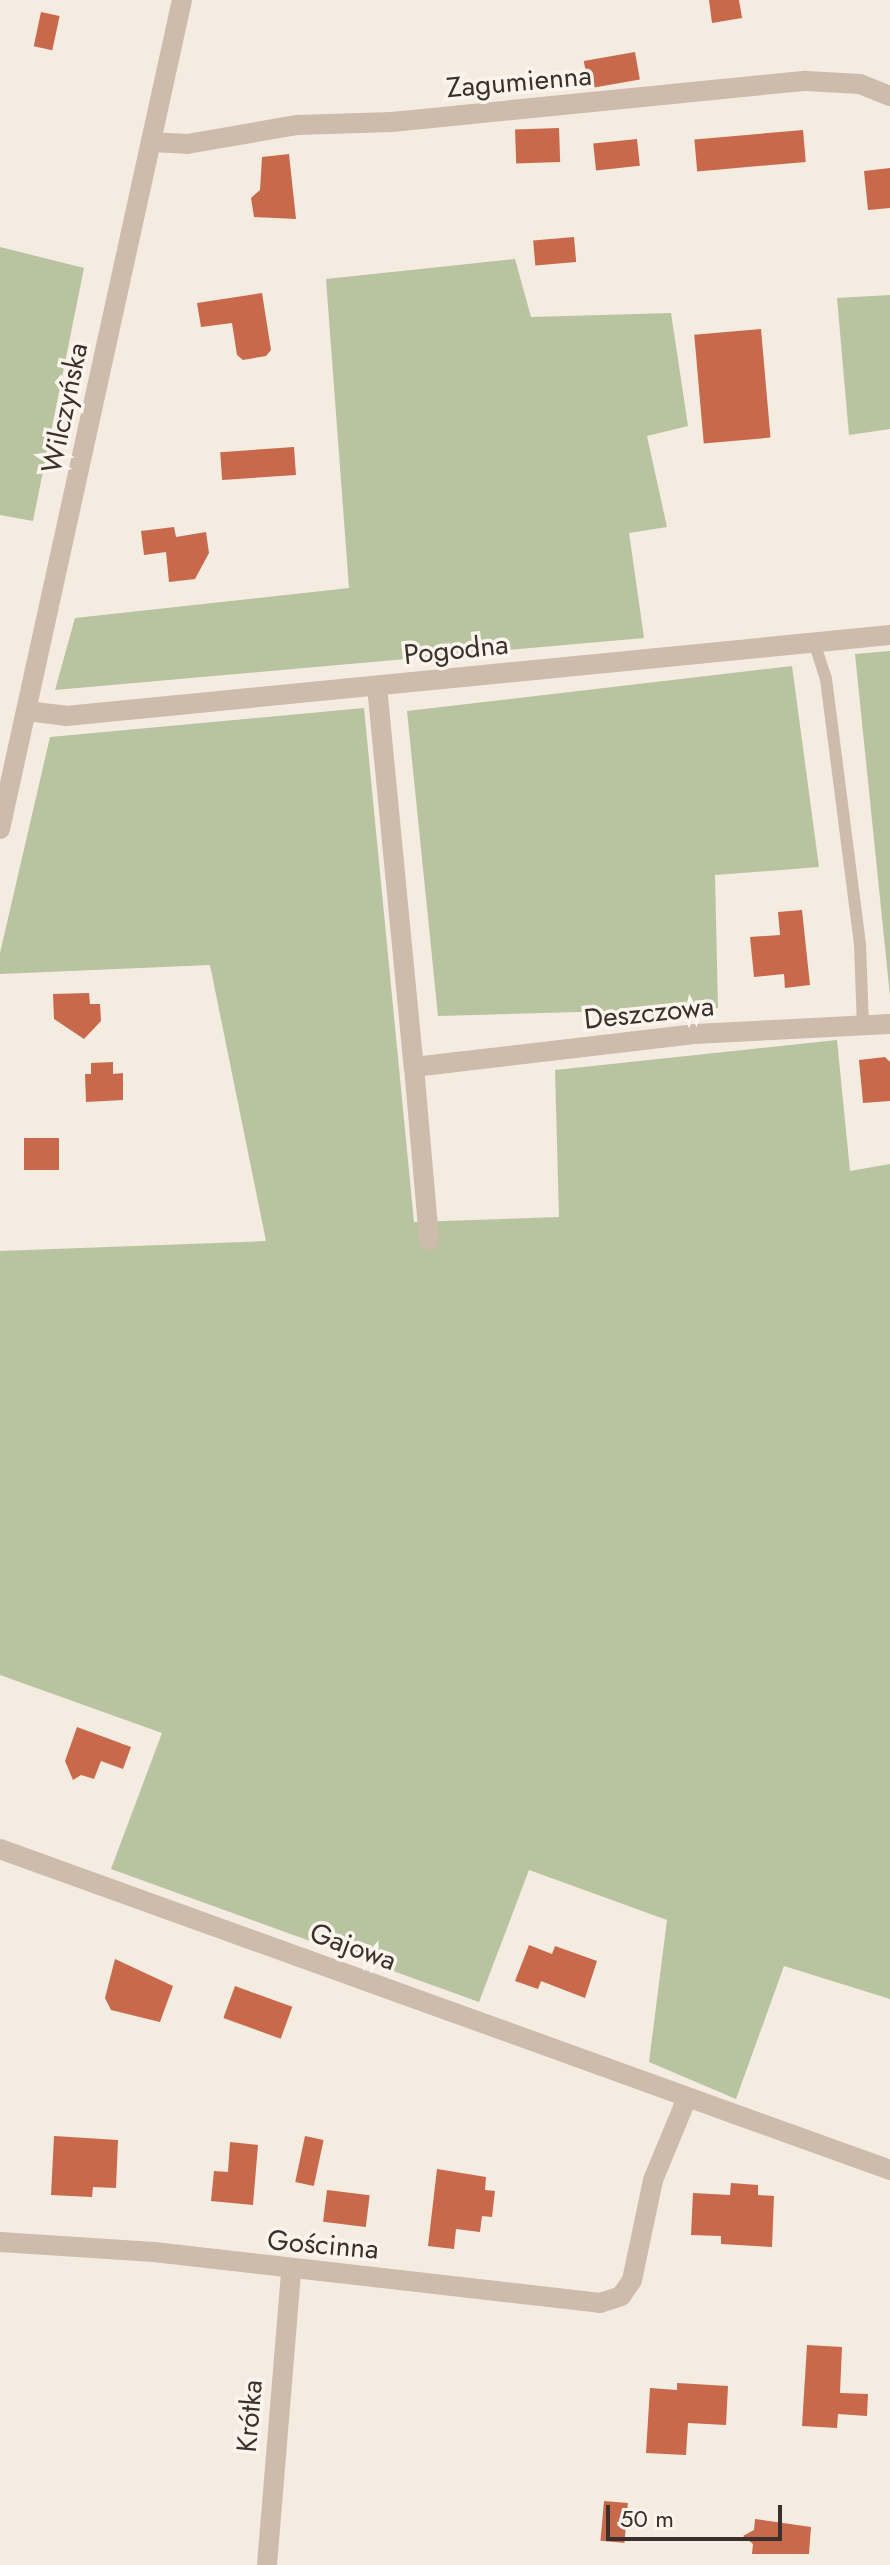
<!DOCTYPE html>
<html>
<head>
<meta charset="utf-8">
<style>
  body { margin:0 }
  #map { position:relative; width:890px; height:2565px; overflow:hidden; background:#f4ebe1; font-family:Jost,sans-serif }
  div>[style] { position:absolute }
  .green>* { inset:0; background:#b8c4a0 }
  .building>* { inset:0; background:#c8694b; transform-origin:0 0 }
  .lane>* { height:12px; margin:-6px; padding:0 6px; transform-origin:6px; border-radius:6px; background:#cdbbac }
  .street>* { height:20px; margin:-10px; padding:0 10px; transform-origin:10px; border-radius:10px; background:#cdbbac }
  span { translate:-50% -50%; white-space:nowrap; text-align:center; line-height:1.15; -webkit-text-stroke:7px #fbf5ee; paint-order:stroke }
  .street-label { font-size:28px; color:#3b302b }
  .scale { position:absolute; left:606px; top:2505px; width:176px; height:36px; box-sizing:border-box; border:4px solid #3b302b; border-top:0; padding-left:10px; font-size:24px; line-height:28px; white-space:nowrap; color:#3b302b; -webkit-text-stroke:6px #fbf5ee; paint-order:stroke }
</style>
</head>
<body>
<div id="map">
  <div class="green">
    <div style="clip-path:polygon(0 247px,84px 268px,33px 521px,0 515px)"></div>
    <div style="clip-path:polygon(515px 259px,531px 317px,671px 313px,688px 426px,647px 436px,667px 527px,629px 533px,644px 638px,55px 690px,75px 618px,349px 588px,326px 279px)"></div>
    <div style="clip-path:polygon(890px 295px,890px 429px,849px 435px,837px 298px)"></div>
    <div style="clip-path:polygon(890px 651px,890px 996px,855px 654px)"></div>
    <div style="clip-path:polygon(792px 666px,819px 867px,715px 875px,718px 1008px,438px 1016px,407px 711px)"></div>
    <div style="clip-path:polygon(364px 708px,414px 1222px,559px 1217px,555px 1070px,837px 1040px,850px 1171px,890px 1164px,890px 1999px,784px 1966px,736px 2099px,649px 2062px,667px 1920px,529px 1870px,479px 2002px,111px 1869px,162px 1733px,0 1675px,0 1251px,266px 1241px,210px 965px,0 974px,0 953px,50px 737px)"></div>
  </div>
  <div class="building">
    <div style="clip-path:polygon(709px 0,739px 0,742px 18px,712px 23px)"></div>
    <div style="left:41px;top:12px;width:19px;height:35px;rotate:12deg"></div>
    <div style="left:635px;top:52px;width:28px;height:52px;rotate:80deg"></div>
    <div style="left:559px;top:128px;width:34px;height:44px;rotate:88deg"></div>
    <div style="left:803px;top:130px;width:32px;height:109px;rotate:85deg"></div>
    <div style="left:637px;top:139px;width:27px;height:44px;rotate:84deg"></div>
    <div style="clip-path:polygon(289px 154px,296px 219px,254px 217px,251px 198px,260px 190px,262px 157px)"></div>
    <div style="clip-path:polygon(890px 168px,890px 208px,868px 210px,864px 171px)"></div>
    <div style="left:574px;top:237px;width:25px;height:41px;rotate:85deg"></div>
    <div style="clip-path:polygon(262px 293px,271px 350px,266px 356px,243px 360px,237px 355px,232px 323px,201px 327px,197px 303px)"></div>
    <div style="left:761px;top:329px;width:109px;height:67px;rotate:85deg"></div>
    <div style="left:294px;top:447px;width:28px;height:74px;rotate:86deg"></div>
    <div style="clip-path:polygon(174px 527px,176px 537px,206px 532px,209px 553px,195px 579px,169px 582px,166px 552px,144px 555px,141px 531px)"></div>
    <div style="clip-path:polygon(802px 910px,810px 985px,785px 988px,784px 974px,754px 977px,750px 937px,780px 935px,778px 912px)"></div>
    <div style="clip-path:polygon(89px 993px,90px 1004px,100px 1004px,101px 1021px,84px 1039px,54px 1019px,53px 994px)"></div>
    <div style="clip-path:polygon(885px 1057px,890px 1062px,890px 1101px,863px 1103px,859px 1060px)"></div>
    <div style="clip-path:polygon(113px 1062px,113px 1074px,123px 1073px,123px 1100px,86px 1102px,85px 1074px,91px 1074px,91px 1063px)"></div>
    <div style="left:24px;top:1138px;width:35px;height:32px"></div>
    <div style="clip-path:polygon(77px 1727px,131px 1747px,123px 1769px,101px 1761px,94px 1779px,81px 1775px,73px 1780px,65px 1761px)"></div>
    <div style="clip-path:polygon(529px 1945px,552px 1954px,555px 1946px,597px 1961px,585px 1998px,541px 1981px,538px 1989px,515px 1981px)"></div>
    <div style="clip-path:polygon(115px 1959px,173px 1986px,160px 2022px,111px 2010px,105px 1998px)"></div>
    <div style="left:235px;top:1986px;width:61px;height:34px;rotate:20deg"></div>
    <div style="clip-path:polygon(54px 2136px,118px 2140px,116px 2188px,93px 2187px,92px 2197px,51px 2195px)"></div>
    <div style="left:305px;top:2136px;width:19px;height:47px;rotate:12deg"></div>
    <div style="clip-path:polygon(230px 2142px,258px 2145px,253px 2205px,211px 2201px,214px 2171px,228px 2172px)"></div>
    <div style="clip-path:polygon(437px 2169px,486px 2177px,485px 2190px,495px 2191px,492px 2217px,482px 2216px,480px 2232px,456px 2229px,454px 2249px,428px 2246px)"></div>
    <div style="clip-path:polygon(731px 2183px,758px 2185px,758px 2195px,774px 2196px,772px 2247px,721px 2244px,721px 2236px,691px 2235px,693px 2193px,730px 2195px)"></div>
    <div style="left:327px;top:2190px;width:43px;height:32px;rotate:7deg"></div>
    <div style="clip-path:polygon(807px 2345px,842px 2347px,840px 2393px,868px 2394px,867px 2416px,838px 2414px,837px 2428px,802px 2426px)"></div>
    <div style="clip-path:polygon(677px 2383px,728px 2386px,726px 2425px,688px 2423px,686px 2455px,646px 2453px,650px 2388px,677px 2390px)"></div>
    <div style="left:604px;top:2501px;width:24px;height:40px;rotate:5deg"></div>
    <div style="clip-path:polygon(755px 2519px,811px 2527px,809px 2554px,752px 2554px,753px 2544px,743px 2536px,754px 2530px)"></div>
  </div>
  <div class="lane">
    <div style="left:814px;top:642px;width:39px;rotate:72deg"></div>
    <div style="left:826px;top:679px;width:268px;rotate:82.7deg"></div>
    <div style="left:860px;top:945px;width:82px;rotate:87.9deg"></div>
  </div>
  <div class="street">
    <div style="left:151px;top:142px;width:36px;rotate:3deg"></div>
    <div style="left:187px;top:144px;width:112px;rotate:-9.8deg"></div>
    <div style="left:297px;top:125px;width:95px;rotate:-1.8deg"></div>
    <div style="left:392px;top:122px;width:416px;rotate:-5.7deg"></div>
    <div style="left:806px;top:81px;width:54px;rotate:3.2deg"></div>
    <div style="left:860px;top:84px;width:32px;rotate:22deg"></div>
    <div style="left:377px;top:686px;width:383px;rotate:84.5deg"></div>
    <div style="left:414px;top:1067px;width:282px;rotate:-6.7deg"></div>
    <div style="left:694px;top:1034px;width:196px;rotate:-2.9deg"></div>
    <div style="left:27px;top:711px;width:39px;rotate:7deg"></div>
    <div style="left:66px;top:716px;width:828px;rotate:-5.61deg"></div>
    <div style="left:0;top:829px;width:849px;rotate:-77.62deg"></div>
    <div style="left:414px;top:1067px;width:174px;rotate:85deg"></div>
    <div style="left:0;top:1849px;width:946px;rotate:19.83deg"></div>
    <div style="left:0;top:2242px;width:154px;rotate:3.7deg"></div>
    <div style="left:154px;top:2252px;width:449px;rotate:6.5deg"></div>
    <div style="left:600px;top:2303px;width:22px;rotate:-18deg"></div>
    <div style="left:621px;top:2296px;width:19px;rotate:-55deg"></div>
    <div style="left:632px;top:2280px;width:102px;rotate:-78.1deg"></div>
    <div style="left:653px;top:2180px;width:89px;rotate:-67.5deg"></div>
    <div style="left:267px;top:2565px;width:294px;rotate:-85.3deg"></div>
  </div>
  <div class="street-label">
    <span style="left:519px;top:82px;rotate:-5deg">Zagumienna</span>
    <span style="left:65px;top:408px;rotate:-78deg">Wilczyńska</span>
    <span style="left:456px;top:650px;rotate:-6deg">Pogodna</span>
    <span style="left:649px;top:1013px;rotate:-6deg">Deszczowa</span>
    <span style="left:353px;top:1947px;rotate:20deg">Gajowa</span>
    <span style="left:323px;top:2245px;rotate:5deg">Gościnna</span>
    <span style="left:250px;top:2416px;rotate:-85deg">Krótka</span>
  </div>
  <div class="scale">50 m</div>
</div>
</body>
</html>
